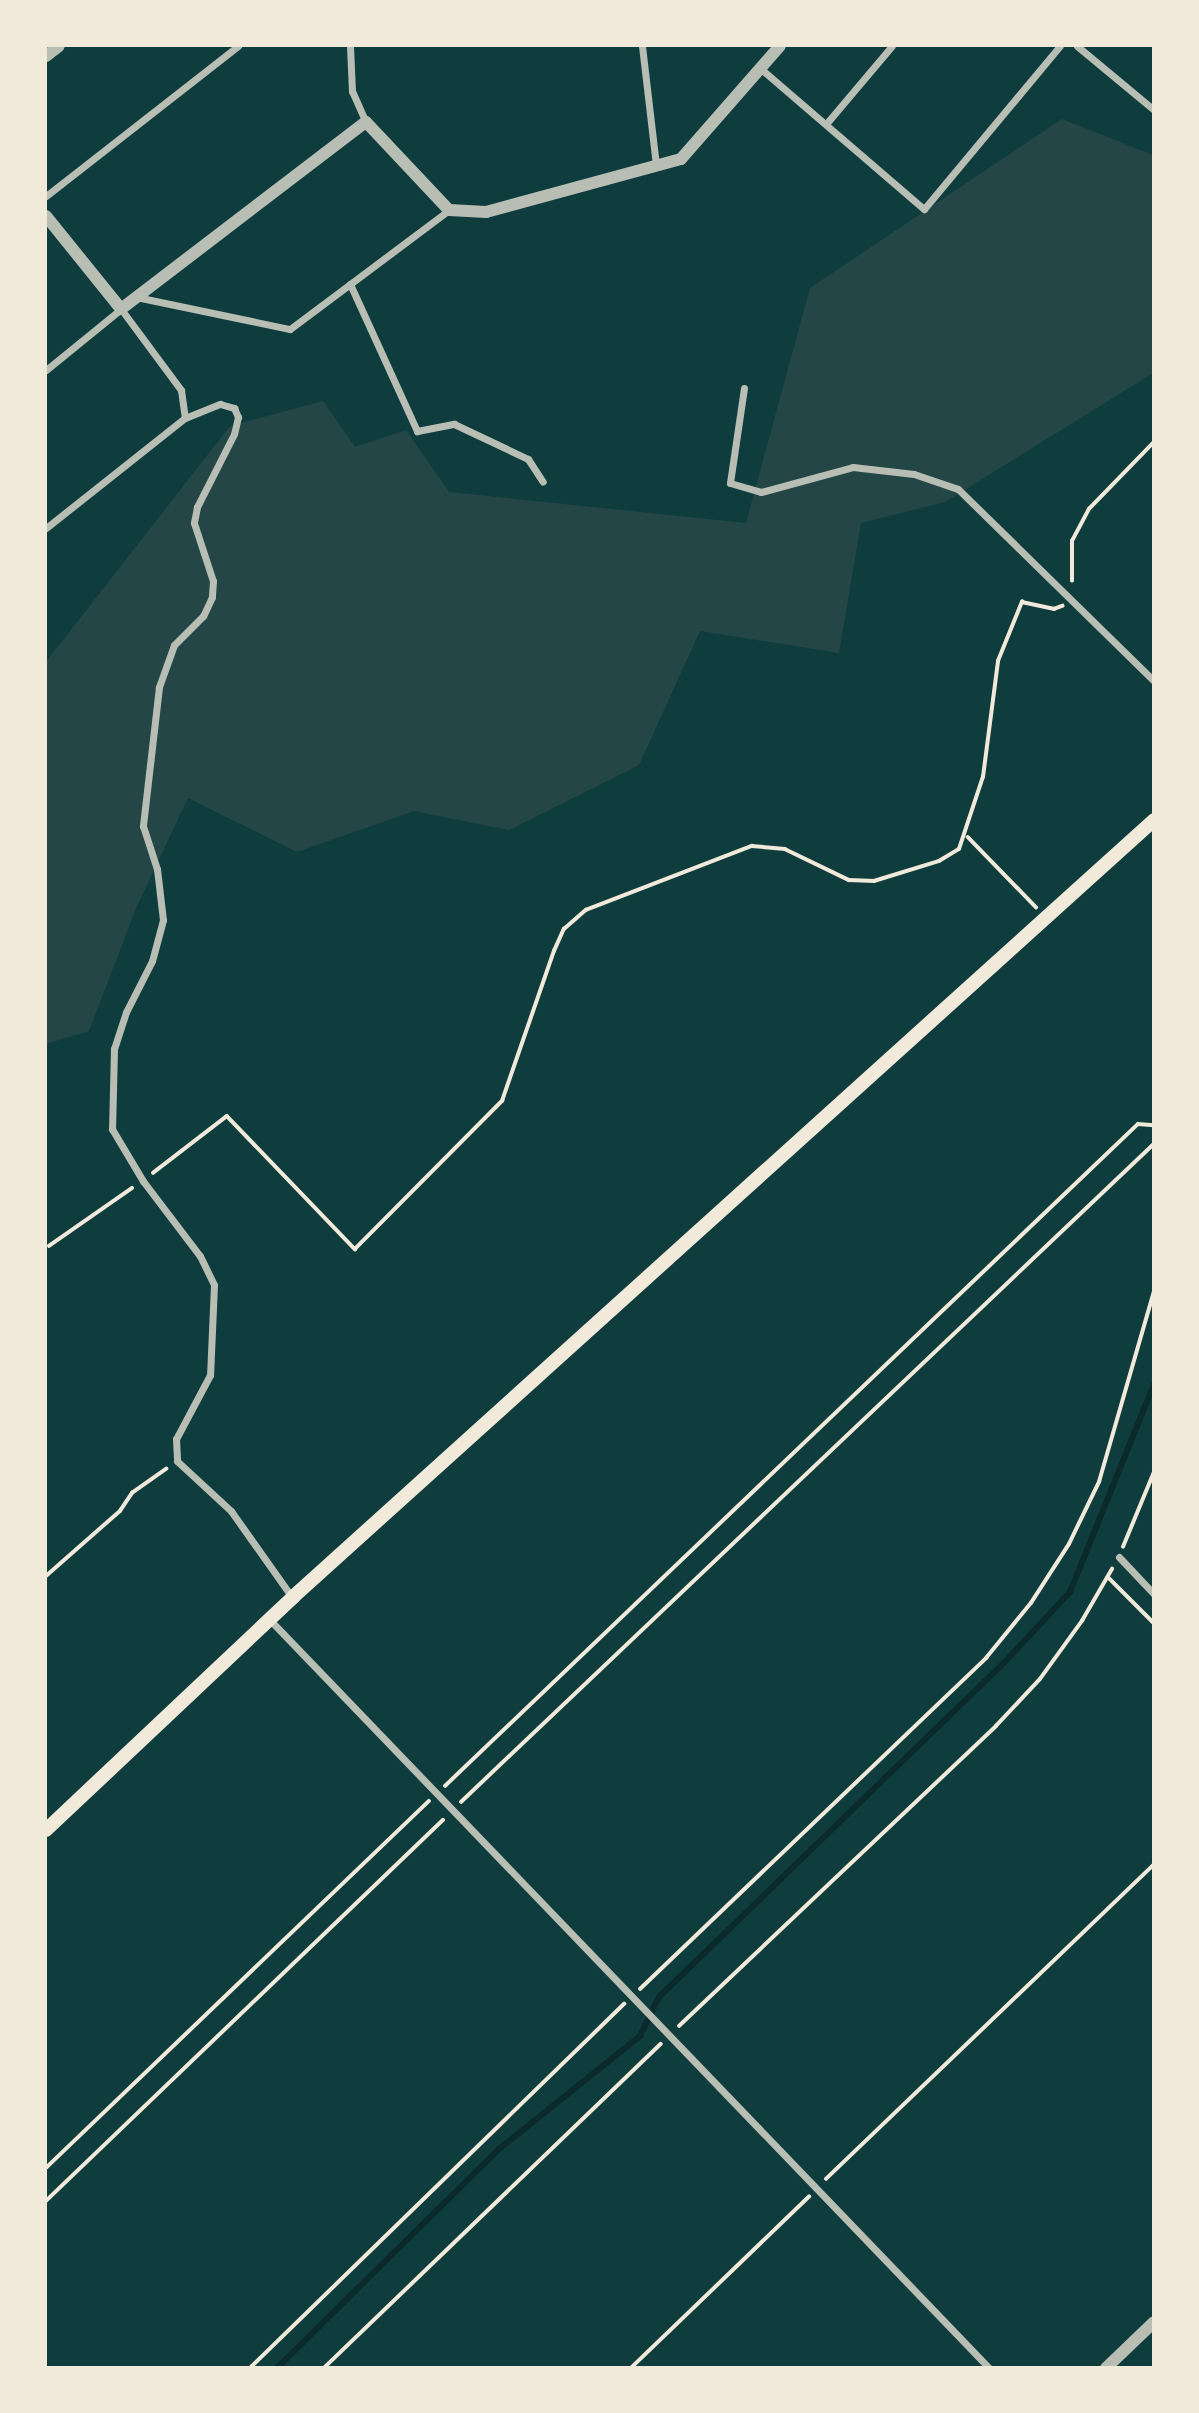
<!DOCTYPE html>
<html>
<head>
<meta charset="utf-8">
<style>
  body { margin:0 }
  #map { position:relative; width:1199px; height:2413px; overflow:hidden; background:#0f3d3e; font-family:Rubik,sans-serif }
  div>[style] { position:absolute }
  .green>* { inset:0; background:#244646 }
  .stream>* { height:6px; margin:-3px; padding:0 3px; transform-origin:3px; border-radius:3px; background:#0a2a2b }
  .path>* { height:3.5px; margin:-1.75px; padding:0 1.75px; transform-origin:1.75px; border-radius:1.75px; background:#f1e9da }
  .minor>* { height:7px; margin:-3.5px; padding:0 3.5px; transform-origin:3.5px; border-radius:3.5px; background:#b8beb3 }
  .tertiary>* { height:12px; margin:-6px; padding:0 6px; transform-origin:6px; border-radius:6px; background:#b8beb3 }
  .secondary>* { height:14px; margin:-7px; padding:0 7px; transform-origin:7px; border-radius:7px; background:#f1e9da }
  span { translate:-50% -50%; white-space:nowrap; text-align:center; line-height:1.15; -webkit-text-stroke:6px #f1e9da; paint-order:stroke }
  .frame { position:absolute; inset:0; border:47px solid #f1e9da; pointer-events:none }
</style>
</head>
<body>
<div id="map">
  <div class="green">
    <div style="clip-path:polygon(1062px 119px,1153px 155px,1153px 373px,945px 502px,861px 523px,839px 653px,700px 631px,639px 765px,509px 830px,414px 811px,297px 852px,188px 798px,137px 906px,89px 1031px,46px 1044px,46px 662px,230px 426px,323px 401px,355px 447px,406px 430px,449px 492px,746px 523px,810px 288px)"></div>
  </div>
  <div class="stream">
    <div style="left:277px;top:2368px;width:312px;rotate:-44.6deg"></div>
    <div style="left:499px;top:2149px;width:181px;rotate:-38.7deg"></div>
    <div style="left:640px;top:2036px;width:43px;rotate:-64deg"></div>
    <div style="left:659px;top:1997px;width:473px;rotate:-44.1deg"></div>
    <div style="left:999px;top:1668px;width:104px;rotate:-46.9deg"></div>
    <div style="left:1070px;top:1592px;width:224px;rotate:-68deg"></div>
  </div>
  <div class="path">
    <div style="left:1072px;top:581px;width:40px;rotate:-90deg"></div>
    <div style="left:1072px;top:541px;width:36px;rotate:-62deg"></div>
    <div style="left:1089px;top:509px;width:93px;rotate:-45.9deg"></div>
    <div style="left:968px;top:837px;width:98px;rotate:45.8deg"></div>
    <div style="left:153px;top:1173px;width:93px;rotate:-37.6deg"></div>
    <div style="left:227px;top:1116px;width:185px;rotate:46.1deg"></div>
    <div style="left:355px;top:1249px;width:209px;rotate:-45.2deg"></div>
    <div style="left:502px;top:1101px;width:159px;rotate:-70.9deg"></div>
    <div style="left:554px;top:951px;width:24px;rotate:-66deg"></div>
    <div style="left:564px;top:929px;width:29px;rotate:-41deg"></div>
    <div style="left:586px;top:910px;width:178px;rotate:-21.1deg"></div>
    <div style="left:752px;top:846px;width:33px;rotate:5deg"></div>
    <div style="left:785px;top:849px;width:71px;rotate:25.8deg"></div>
    <div style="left:849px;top:880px;width:25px;rotate:2deg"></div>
    <div style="left:874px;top:881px;width:68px;rotate:-17.1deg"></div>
    <div style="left:939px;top:861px;width:23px;rotate:-31deg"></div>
    <div style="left:959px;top:849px;width:76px;rotate:-71.6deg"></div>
    <div style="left:983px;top:777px;width:117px;rotate:-82.6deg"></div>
    <div style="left:998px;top:661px;width:64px;rotate:-67.9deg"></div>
    <div style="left:1022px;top:602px;width:33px;rotate:12deg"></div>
    <div style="left:1054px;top:609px;width:9px;rotate:-21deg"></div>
    <div style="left:49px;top:1246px;width:101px;rotate:-34.9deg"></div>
    <div style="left:1123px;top:1547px;width:81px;rotate:-67.5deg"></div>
    <div style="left:46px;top:1576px;width:98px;rotate:-41.3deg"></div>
    <div style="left:120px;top:1511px;width:22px;rotate:-56deg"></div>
    <div style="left:132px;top:1493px;width:42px;rotate:-35.2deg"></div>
    <div style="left:1108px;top:1577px;width:65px;rotate:45deg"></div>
    <div style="left:445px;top:1786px;width:958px;rotate:-43.69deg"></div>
    <div style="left:1138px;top:1124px;width:16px;rotate:4deg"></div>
    <div style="left:461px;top:1802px;width:956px;rotate:-43.52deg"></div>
    <div style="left:640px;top:1989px;width:479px;rotate:-43.7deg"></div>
    <div style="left:986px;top:1658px;width:71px;rotate:-50.7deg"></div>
    <div style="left:1031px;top:1603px;width:70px;rotate:-57.2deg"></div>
    <div style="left:1069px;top:1544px;width:69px;rotate:-64.2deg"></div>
    <div style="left:1099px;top:1482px;width:198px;rotate:-73.9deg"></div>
    <div style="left:679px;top:2026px;width:436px;rotate:-43.4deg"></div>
    <div style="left:996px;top:1726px;width:64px;rotate:-46.9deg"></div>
    <div style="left:1040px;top:1679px;width:72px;rotate:-54.1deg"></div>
    <div style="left:1082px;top:1621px;width:60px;rotate:-60deg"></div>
    <div style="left:46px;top:2168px;width:530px;rotate:-43.78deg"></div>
    <div style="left:826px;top:2179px;width:454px;rotate:-43.8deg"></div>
    <div style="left:46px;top:2201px;width:550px;rotate:-43.82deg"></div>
    <div style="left:250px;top:2368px;width:522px;rotate:-44.22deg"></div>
    <div style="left:324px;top:2368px;width:467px;rotate:-43.9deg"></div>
    <div style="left:631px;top:2368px;width:247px;rotate:-43.9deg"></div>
  </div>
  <div class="minor">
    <div style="left:350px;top:46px;width:45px;rotate:87.5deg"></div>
    <div style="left:352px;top:91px;width:34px;rotate:66deg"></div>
    <div style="left:642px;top:46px;width:121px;rotate:83.3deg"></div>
    <div style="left:1077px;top:46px;width:100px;rotate:39.7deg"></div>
    <div style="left:761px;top:69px;width:215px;rotate:40.7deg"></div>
    <div style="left:924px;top:209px;width:212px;rotate:-50.2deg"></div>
    <div style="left:826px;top:124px;width:102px;rotate:-49.8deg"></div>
    <div style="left:46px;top:196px;width:244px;rotate:-38deg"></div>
    <div style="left:350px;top:284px;width:162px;rotate:65.5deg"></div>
    <div style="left:417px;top:431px;width:38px;rotate:-11deg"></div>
    <div style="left:454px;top:424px;width:82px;rotate:25.3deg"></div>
    <div style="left:528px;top:459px;width:27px;rotate:57deg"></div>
    <div style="left:141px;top:298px;width:152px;rotate:11.8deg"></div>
    <div style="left:290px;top:329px;width:199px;rotate:-36.8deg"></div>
    <div style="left:46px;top:370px;width:97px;rotate:-39.1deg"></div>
    <div style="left:121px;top:309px;width:101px;rotate:53.5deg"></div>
    <div style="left:181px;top:390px;width:28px;rotate:82deg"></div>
    <div style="left:744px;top:388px;width:96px;rotate:98.4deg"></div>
    <div style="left:730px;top:483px;width:32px;rotate:16deg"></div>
    <div style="left:761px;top:492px;width:95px;rotate:-15.2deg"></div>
    <div style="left:853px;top:467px;width:61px;rotate:6.5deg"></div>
    <div style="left:914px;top:474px;width:46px;rotate:18.8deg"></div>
    <div style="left:958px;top:489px;width:274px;rotate:44.4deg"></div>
    <div style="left:46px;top:528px;width:177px;rotate:-38.4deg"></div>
    <div style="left:185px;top:418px;width:38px;rotate:-22deg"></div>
    <div style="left:220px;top:404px;width:15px;rotate:16deg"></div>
    <div style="left:234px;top:408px;width:10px;rotate:66deg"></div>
    <div style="left:238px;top:417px;width:17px;rotate:103deg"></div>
    <div style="left:234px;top:434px;width:82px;rotate:116.9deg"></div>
    <div style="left:197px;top:507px;width:16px;rotate:101deg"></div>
    <div style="left:194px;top:523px;width:61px;rotate:71.9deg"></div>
    <div style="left:213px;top:581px;width:16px;rotate:94deg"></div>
    <div style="left:212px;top:597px;width:21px;rotate:115deg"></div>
    <div style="left:203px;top:616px;width:41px;rotate:135deg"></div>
    <div style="left:174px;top:645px;width:45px;rotate:109.7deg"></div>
    <div style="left:159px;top:687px;width:140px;rotate:96.6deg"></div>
    <div style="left:143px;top:826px;width:45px;rotate:72deg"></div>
    <div style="left:157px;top:869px;width:51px;rotate:83.3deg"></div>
    <div style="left:163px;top:920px;width:42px;rotate:105deg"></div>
    <div style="left:152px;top:961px;width:57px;rotate:117deg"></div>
    <div style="left:126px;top:1012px;width:39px;rotate:108deg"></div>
    <div style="left:114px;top:1049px;width:80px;rotate:91.4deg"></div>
    <div style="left:112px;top:1129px;width:61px;rotate:59.2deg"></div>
    <div style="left:143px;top:1181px;width:94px;rotate:52.8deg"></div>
    <div style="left:200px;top:1256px;width:32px;rotate:64deg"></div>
    <div style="left:214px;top:1285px;width:90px;rotate:92.5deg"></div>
    <div style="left:210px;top:1375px;width:72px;rotate:118deg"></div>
    <div style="left:176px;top:1439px;width:22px;rotate:87deg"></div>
    <div style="left:177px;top:1461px;width:74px;rotate:42.8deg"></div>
    <div style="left:231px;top:1511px;width:105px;rotate:54.7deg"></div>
    <div style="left:1119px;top:1557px;width:51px;rotate:46.6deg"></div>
    <div style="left:270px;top:1620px;width:1038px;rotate:46.13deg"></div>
  </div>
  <div class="tertiary">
    <div style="left:46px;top:56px;width:16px;rotate:-38deg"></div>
    <div style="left:46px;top:216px;width:119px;rotate:51.1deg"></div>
    <div style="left:121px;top:309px;width:308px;rotate:-37.4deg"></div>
    <div style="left:366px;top:122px;width:121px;rotate:46.7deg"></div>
    <div style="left:449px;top:210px;width:37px;rotate:3deg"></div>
    <div style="left:486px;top:212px;width:202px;rotate:-15.2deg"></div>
    <div style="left:681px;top:159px;width:150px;rotate:-48.8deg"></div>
    <div style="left:1106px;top:2368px;width:66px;rotate:-43.8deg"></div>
  </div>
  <div class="secondary">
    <div style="left:46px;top:1830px;width:340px;rotate:-43.3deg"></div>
    <div style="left:293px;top:1597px;width:1160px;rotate:-42.06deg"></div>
  </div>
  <div class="frame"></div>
</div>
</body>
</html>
